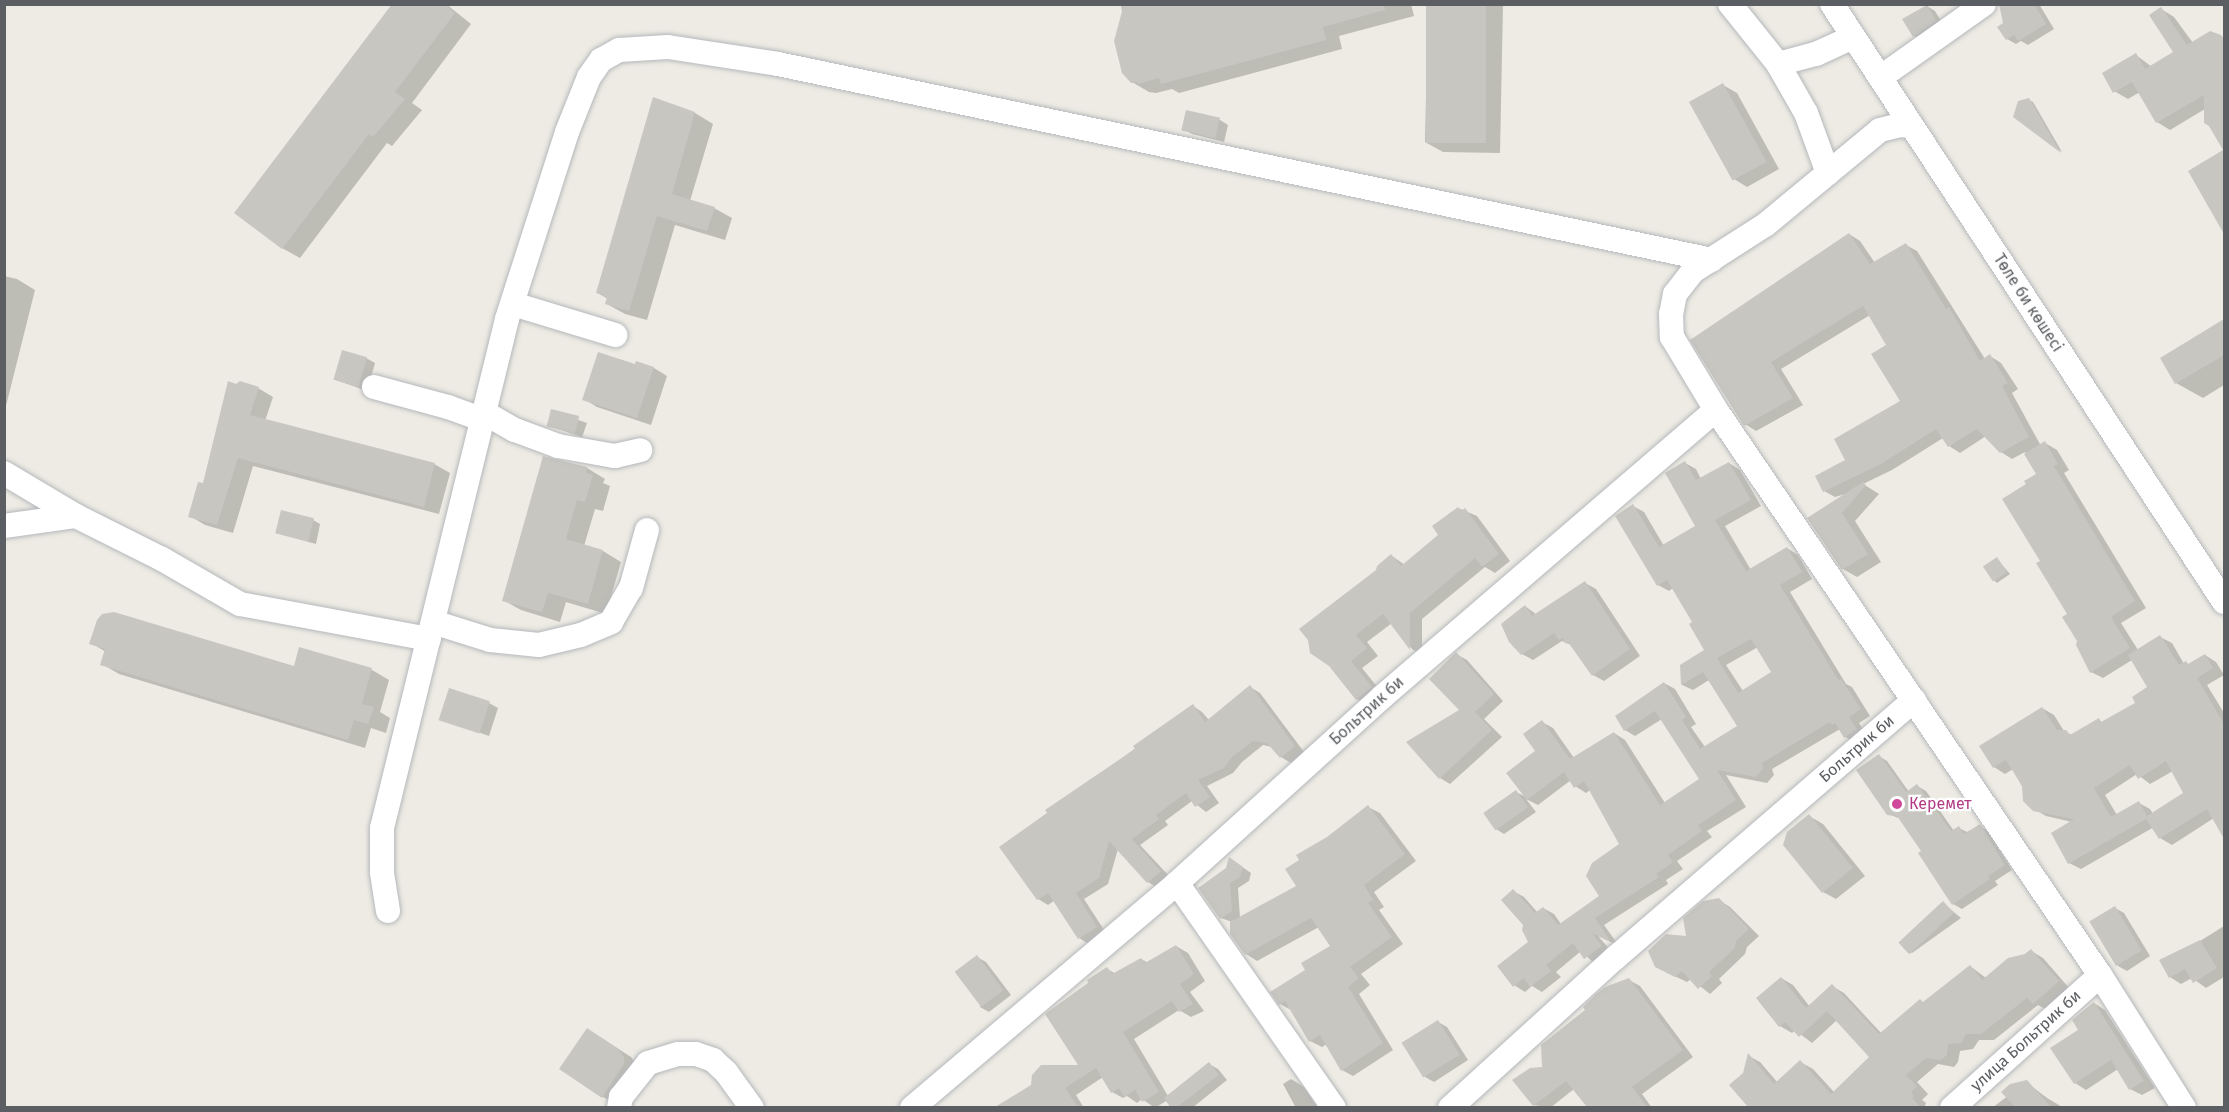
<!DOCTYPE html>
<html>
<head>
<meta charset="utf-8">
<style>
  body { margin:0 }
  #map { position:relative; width:2229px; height:1112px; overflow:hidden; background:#edebe3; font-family:"Fira Sans",sans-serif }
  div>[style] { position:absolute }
  .shadow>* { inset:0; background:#0003; transform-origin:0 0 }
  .building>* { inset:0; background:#c8c6c0; transform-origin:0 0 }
  .roads { filter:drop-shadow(0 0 2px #b5b8bc) drop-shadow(0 0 2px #b5b8bc) }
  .minor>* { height:24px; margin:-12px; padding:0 12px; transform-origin:12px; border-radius:12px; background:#fff }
  .dots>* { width:16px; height:16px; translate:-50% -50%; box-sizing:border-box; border:3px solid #fff; border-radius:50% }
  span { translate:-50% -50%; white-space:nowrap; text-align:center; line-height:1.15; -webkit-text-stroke:4.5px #fff; paint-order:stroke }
  .street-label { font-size:16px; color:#5b5e62 }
  .hotel-label { font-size:16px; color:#b23c85 }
  .left { translate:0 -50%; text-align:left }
  .frame { position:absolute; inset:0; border:6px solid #5b5e62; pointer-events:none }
</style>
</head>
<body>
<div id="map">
  <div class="shadow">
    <div style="clip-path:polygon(393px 4px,446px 4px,471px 24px,412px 103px,422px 110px,392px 146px,387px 143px,300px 258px,282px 248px)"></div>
    <div style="clip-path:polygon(1121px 4px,1411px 4px,1414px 16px,1339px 36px,1342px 49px,1179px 93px,1172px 89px,1156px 93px,1149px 92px,1132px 82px)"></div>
    <div style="clip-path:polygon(1428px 4px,1503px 4px,1500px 153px,1443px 152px,1425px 142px)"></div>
    <div style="clip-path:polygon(2007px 4px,2039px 4px,2054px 29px,2028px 45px,2021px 41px,2016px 44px,2007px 39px,2004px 24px)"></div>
    <div style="clip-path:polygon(1927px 6px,1935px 11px,1944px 26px,1922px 41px,1914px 36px)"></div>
    <div style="clip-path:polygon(2161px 9px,2174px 17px,2193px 43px,2221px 36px,2224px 38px,2222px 38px,2224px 43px,2224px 149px,2205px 109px,2170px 130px,2157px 122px,2140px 92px,2128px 99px,2114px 91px,2136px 55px,2152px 67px,2175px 53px)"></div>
    <div style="clip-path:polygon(1723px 85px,1737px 93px,1779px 169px,1747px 187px,1734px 179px)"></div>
    <div style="clip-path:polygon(654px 99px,695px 113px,713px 124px,690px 201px,714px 208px,732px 218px,725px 240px,675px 225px,647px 320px,625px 314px,607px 304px,608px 299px,598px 293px)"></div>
    <div style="clip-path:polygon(2029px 100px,2033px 102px,2062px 152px,2015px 117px)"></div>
    <div style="clip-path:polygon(1188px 112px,1220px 120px,1228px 125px,1224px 142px,1192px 134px,1183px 129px)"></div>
    <div style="clip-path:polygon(2224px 151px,2224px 227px,2190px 172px)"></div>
    <div style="clip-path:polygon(evenodd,1849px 234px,1860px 241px,1875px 263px,1906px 245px,1917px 251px,1985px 359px,1990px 356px,2001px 363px,2018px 389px,2012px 393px,2041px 446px,2045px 443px,2057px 450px,2069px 470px,2064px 473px,2146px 608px,2121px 623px,2138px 650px,2160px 637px,2172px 643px,2184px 664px,2190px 665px,2205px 655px,2216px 662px,2224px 675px,2207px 685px,2224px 713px,2224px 831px,2214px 818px,2172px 845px,2160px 838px,2154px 827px,2081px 869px,2069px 863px,2072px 822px,2046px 816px,2034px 809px,2013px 769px,2005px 774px,1994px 767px,2042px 708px,2054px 715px,2064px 731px,2072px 735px,2099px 720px,2103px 723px,2137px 703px,2149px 688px,2132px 660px,2103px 678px,2091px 672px,2070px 614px,2042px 562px,2028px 485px,2038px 475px,2025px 452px,2012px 459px,2001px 452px,1986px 436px,1960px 453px,1949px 446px,1943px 438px,1892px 470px,1863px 484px,1879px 494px,1855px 521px,1881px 562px,1857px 577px,1843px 569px,1809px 519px,1849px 493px,1835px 497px,1824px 491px,1902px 401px,1888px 345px,1870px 315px,1781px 369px,1803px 405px,1756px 431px,1745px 424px,1692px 340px,1849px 234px,2173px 771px,2185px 794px,2153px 814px,2150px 809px,2139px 803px,2117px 815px,2105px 795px,2137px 774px,2150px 784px,2173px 771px)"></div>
    <div style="clip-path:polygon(4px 276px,17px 279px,35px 290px,4px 414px)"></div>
    <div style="clip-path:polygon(2224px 321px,2224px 385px,2203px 398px,2176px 383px,2162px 359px)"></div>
    <div style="clip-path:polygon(366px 358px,375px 363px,367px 391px,336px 380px)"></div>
    <div style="clip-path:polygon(636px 366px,654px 368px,667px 376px,651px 425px,597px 407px,584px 399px)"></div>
    <div style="clip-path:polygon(258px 388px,273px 397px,265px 421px,434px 464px,450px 473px,439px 514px,253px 466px,233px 533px,205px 525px,190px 516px,204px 485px)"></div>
    <div style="left:552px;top:411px;width:37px;height:15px;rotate:19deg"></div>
    <div style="clip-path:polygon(544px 457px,587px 468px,605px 479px,603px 483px,610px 486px,603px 511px,595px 509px,584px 546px,603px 551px,621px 562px,606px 614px,566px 602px,560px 622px,521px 610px,503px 600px)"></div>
    <div style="clip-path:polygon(evenodd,1685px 463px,1696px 469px,1701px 479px,1729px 463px,1740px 470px,1761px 506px,1725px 526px,1751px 570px,1787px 548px,1798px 555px,1812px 579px,1790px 592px,1846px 684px,1852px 687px,1870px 716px,1859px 723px,1867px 736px,1856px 743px,1845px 737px,1840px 729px,1772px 769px,1774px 775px,1767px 783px,1726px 775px,1746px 807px,1707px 831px,1712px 837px,1677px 861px,1683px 869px,1666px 880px,1668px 884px,1604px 925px,1619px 946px,1598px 936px,1612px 952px,1595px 964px,1581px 951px,1556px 972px,1561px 977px,1542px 992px,1532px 986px,1525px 992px,1514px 985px,1530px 943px,1513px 891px,1524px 897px,1538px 913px,1543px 908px,1554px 914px,1561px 924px,1601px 897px,1620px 845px,1590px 790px,1586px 793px,1575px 786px,1571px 780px,1538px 805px,1526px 799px,1536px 812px,1504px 834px,1496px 829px,1516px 792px,1526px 797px,1542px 722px,1553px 728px,1574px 758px,1614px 733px,1625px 740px,1665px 803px,1701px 779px,1662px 719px,1635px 736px,1625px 730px,1664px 683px,1675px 689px,1696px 724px,1691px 727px,1705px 747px,1739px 726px,1709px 680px,1693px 690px,1682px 685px,1681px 666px,1706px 651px,1694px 623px,1673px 588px,1669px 591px,1658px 585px,1633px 506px,1644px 512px,1664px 546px,1697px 526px,1685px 463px,1758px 647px,1773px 672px,1743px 691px,1726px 665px,1758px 647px)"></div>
    <div style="clip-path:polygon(1458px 508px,1477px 516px,1510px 561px,1495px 573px,1485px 567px,1422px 619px,1422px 655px,1412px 649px,1392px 623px,1367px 642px,1378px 656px,1362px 668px,1383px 694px,1368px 706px,1357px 699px,1330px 665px,1378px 571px,1392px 556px,1405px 565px,1440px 535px)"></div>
    <div style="clip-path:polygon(313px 520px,320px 524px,316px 544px,276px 533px)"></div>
    <div style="clip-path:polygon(1997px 559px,2010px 574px,1997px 583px,1994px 580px)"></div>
    <div style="clip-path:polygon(1585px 583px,1596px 589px,1640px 656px,1604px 681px,1593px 675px,1571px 645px,1562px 641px,1533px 660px,1522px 654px,1525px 606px,1537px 615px)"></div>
    <div style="clip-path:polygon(91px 643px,295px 668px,300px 649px,372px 670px,389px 680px,380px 712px,390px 718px,386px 733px,371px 728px,365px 748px,119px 674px,102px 664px,106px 652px)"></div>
    <div style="clip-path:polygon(1456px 654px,1467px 660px,1503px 701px,1484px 719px,1502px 737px,1450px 784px,1440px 778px,1461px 710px)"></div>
    <div style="clip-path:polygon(1250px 687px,1260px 693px,1304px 752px,1291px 763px,1281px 757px,1272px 747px,1263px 745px,1242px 762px,1233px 773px,1207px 786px,1219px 803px,1206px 812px,1192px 801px,1165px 821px,1168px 825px,1140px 845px,1170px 877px,1158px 888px,1148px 882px,1118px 849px,1108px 884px,1084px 899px,1106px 933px,1089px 944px,1079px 938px,1055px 900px,1048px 905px,1038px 899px,1001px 847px,1193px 706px,1202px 712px,1209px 720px)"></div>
    <div style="clip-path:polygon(489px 703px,498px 708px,489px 736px,441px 719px)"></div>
    <div style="clip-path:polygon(1879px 756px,1887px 761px,1909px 792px,1917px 786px,1926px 791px,1954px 831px,1959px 828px,1967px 832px,1980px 826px,1988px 831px,2012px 870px,1995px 881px,1998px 885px,1962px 909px,1953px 904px,1923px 851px,1901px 819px,1888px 814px)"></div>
    <div style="clip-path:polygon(1368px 807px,1380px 813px,1416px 861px,1374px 892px,1384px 907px,1379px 910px,1403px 944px,1361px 974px,1370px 985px,1359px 994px,1393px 1050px,1353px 1076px,1342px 1070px,1327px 1044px,1322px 1047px,1310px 1041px,1293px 1011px,1280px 1004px,1307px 970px,1332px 946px,1319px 927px,1257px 961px,1246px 954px,1232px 922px,1221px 918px,1200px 889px,1238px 864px,1251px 873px,1249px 881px,1238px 888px,1240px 918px,1298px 886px,1328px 838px)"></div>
    <div style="clip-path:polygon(1809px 816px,1823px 824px,1865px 876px,1836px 899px,1823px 892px)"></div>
    <div style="clip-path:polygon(1719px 900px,1730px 907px,1759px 936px,1747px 947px,1745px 954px,1719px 979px,1722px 983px,1710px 994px,1691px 979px,1687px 982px,1668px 973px,1688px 937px)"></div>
    <div style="clip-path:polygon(1943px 903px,1961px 918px,1912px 953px,1903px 948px)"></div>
    <div style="clip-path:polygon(2115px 908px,2124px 913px,2150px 956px,2127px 971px,2118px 966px)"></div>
    <div style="clip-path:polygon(2224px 926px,2224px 977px,2206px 988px,2192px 978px,2181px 984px,2170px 977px,2181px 953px)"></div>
    <div style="clip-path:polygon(1176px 946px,1188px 953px,1205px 981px,1190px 992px,1204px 1011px,1191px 1017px,1179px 1010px,1134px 1039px,1168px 1096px,1209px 1064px,1218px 1069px,1227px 1080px,1192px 1108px,1171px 1108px,1166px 1101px,1155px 1108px,1142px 1099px,1137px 1103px,1127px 1096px,1123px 1098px,1112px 1092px,1103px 1077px,1076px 1095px,1084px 1108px,998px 1108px,1032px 1086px,1080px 1066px,1107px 969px,1116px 974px,1141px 959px,1148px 963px)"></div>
    <div style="clip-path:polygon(2031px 951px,2043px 958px,2070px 989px,2047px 1010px,2038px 1005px,1994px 1040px,1979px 1040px,1973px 1049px,1960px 1051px,1958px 1062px,1954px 1067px,1938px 1064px,1917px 1082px,1928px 1094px,1922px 1100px,1926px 1103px,1924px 1108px,1750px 1108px,1731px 1085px,1745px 1073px,1749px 1056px,1760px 1062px,1778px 1083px,1800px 1062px,1813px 1069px,1834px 1092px,1871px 1058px,1837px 1020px,1812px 1043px,1795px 1030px,1792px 1033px,1780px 1026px,1781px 978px,1793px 985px,1810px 1007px,1832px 986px,1844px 993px,1882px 1034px,1970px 966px,1986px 978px)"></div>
    <div style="clip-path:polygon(977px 957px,986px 962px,1011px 995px,989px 1012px,980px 1007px)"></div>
    <div style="clip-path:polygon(1629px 980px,1640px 986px,1693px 1057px,1642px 1094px,1652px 1108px,1589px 1108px,1574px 1089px,1550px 1108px,1534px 1105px,1515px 1080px,1543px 1068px)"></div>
    <div style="clip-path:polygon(2094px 1003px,2105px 1010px,2155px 1088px,2142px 1095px,2130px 1089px,2118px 1069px,2086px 1090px,2075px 1083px,2080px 1030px)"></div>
    <div style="clip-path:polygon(1438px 1022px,1447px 1027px,1468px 1060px,1434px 1082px,1425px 1077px)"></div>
    <div style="clip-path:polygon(600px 1037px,631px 1057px,637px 1065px,616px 1104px,603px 1097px)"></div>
    <div style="clip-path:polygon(1291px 1079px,1304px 1087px,1318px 1108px,1296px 1108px,1283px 1084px)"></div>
    <div style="clip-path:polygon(2026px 1082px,2047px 1098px,2064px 1108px,1992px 1108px)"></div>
  </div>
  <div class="building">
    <div style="clip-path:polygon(392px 4px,444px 4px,455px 13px,395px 92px,405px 99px,373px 137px,369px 134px,282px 249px,234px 213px)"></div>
    <div style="clip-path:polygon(1124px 4px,1384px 4px,1385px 10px,1323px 27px,1326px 40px,1161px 84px,1159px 78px,1138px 84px,1137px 82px,1131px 83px,1122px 73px,1114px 41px)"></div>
    <div style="left:1426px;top:4px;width:60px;height:139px"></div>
    <div style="clip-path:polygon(1999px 4px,2034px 4px,2046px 24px,2018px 41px,2014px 35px,2006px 40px,1997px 27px,2003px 23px)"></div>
    <div style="clip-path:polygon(1927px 5px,1936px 21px,1913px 37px,1902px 19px)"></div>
    <div style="clip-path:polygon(2161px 7px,2187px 45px,2210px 31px,2221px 35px,2224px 40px,2224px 234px,2188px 171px,2223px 150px,2209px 126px,2204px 123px,2204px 95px,2156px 123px,2132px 82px,2113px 93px,2102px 73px,2136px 53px,2145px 69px,2173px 52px,2149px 15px)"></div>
    <div style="left:1723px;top:83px;width:90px;height:39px;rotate:61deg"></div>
    <div style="clip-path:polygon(653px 97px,695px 112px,672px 194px,715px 207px,707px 231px,657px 216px,629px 311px,605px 304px,607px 297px,596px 293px)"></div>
    <div style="clip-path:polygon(2029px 98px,2061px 153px,2013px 117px,2018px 101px)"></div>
    <div style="left:1186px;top:110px;width:35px;height:21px;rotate:13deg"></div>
    <div style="clip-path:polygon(1849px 233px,1870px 264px,1906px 243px,1946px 309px,1949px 307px,1980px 361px,1990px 354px,2008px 383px,2002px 386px,2029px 437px,2000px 453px,1977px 429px,1948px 447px,1936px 429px,1881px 464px,1823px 492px,1815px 476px,1845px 460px,1834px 439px,1900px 401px,1871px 354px,1886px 345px,1863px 306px,1771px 362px,1793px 398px,1744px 426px,1690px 340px)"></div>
    <div style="clip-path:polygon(2224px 319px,2224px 355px,2175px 384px,2160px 358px)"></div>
    <div style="left:342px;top:350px;width:26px;height:31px;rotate:16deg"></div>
    <div style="clip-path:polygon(598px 352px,635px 364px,636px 361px,654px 367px,637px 418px,582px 400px)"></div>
    <div style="clip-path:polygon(228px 381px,236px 384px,240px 381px,259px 387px,250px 415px,435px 463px,424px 507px,238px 458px,217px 525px,188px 517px,198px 482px,203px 483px)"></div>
    <div style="left:551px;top:409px;width:29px;height:18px;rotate:14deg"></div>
    <div style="clip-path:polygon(2045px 441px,2058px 464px,2054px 466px,2135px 601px,2111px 617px,2130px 648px,2090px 673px,2076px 645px,2077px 641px,2062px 617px,2067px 614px,2036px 563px,2040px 561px,2002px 499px,2026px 484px,2024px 481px,2036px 474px,2024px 454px)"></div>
    <div style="clip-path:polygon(543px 456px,587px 467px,586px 473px,593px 475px,585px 502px,577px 500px,566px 539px,603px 550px,588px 604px,548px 593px,542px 612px,502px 601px)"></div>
    <div style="clip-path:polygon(evenodd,1685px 461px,1696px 480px,1729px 462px,1751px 500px,1715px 520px,1746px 571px,1787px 547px,1802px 572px,1780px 585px,1839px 681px,1841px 679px,1861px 709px,1849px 717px,1857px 729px,1844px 738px,1835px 723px,1832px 725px,1830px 722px,1762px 763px,1763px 769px,1756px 777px,1717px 770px,1736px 800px,1698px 825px,1702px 831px,1668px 855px,1673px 862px,1656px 874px,1659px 877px,1595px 918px,1611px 942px,1592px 933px,1602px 946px,1584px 959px,1573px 943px,1546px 965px,1551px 971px,1530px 987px,1524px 978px,1513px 987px,1497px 966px,1528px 942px,1522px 930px,1523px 925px,1501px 900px,1513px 889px,1535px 913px,1543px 907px,1558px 925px,1599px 896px,1586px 876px,1592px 863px,1619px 844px,1584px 781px,1574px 788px,1564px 772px,1527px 800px,1506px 773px,1535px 751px,1523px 734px,1542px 720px,1570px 759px,1614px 732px,1660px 805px,1699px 779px,1655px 711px,1624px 731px,1615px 716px,1664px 682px,1686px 717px,1682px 720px,1700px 749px,1737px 726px,1703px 672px,1681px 685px,1680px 665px,1704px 650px,1689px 624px,1692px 622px,1667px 580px,1657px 586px,1615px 516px,1633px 504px,1659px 547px,1695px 526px,1665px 473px,1685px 461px,1751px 639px,1771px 672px,1738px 693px,1717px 658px,1751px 639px)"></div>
    <div style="clip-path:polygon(1863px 482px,1866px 485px,1842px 513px,1868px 554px,1842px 570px,1807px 518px)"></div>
    <div style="clip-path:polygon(1458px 507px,1461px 511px,1465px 508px,1499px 554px,1482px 567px,1475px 558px,1410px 613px,1410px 650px,1383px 614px,1356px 635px,1367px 648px,1351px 661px,1372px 687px,1356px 700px,1329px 666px,1310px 653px,1308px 640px,1299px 629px,1376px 570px,1377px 566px,1391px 554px,1401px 566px,1438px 535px,1432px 526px)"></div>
    <div style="left:281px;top:510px;width:34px;height:24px;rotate:14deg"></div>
    <div style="left:1997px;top:557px;width:18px;height:17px;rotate:56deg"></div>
    <div style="clip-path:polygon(1585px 581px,1630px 649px,1592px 676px,1568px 642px,1566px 644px,1563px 638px,1559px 640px,1554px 633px,1521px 655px,1509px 642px,1501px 624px,1525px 605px,1532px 616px)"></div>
    <div style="clip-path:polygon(114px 612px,294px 666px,299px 647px,372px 668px,362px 704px,374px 707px,368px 724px,354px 720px,348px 740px,100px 665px,105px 649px,89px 644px,97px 620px,102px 614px)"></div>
    <div style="clip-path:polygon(evenodd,2160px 635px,2179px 665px,2186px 661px,2188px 664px,2205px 654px,2213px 668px,2197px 678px,2224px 724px,2224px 839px,2207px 809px,2159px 839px,2146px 819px,2068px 864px,2051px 833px,2074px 819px,2033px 811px,2023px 801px,2022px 786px,2006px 760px,1993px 768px,1979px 746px,2042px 707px,2057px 730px,2066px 730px,2070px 735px,2099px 718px,2101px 722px,2135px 703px,2132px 697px,2147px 687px,2128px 655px,2160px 635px,2166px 761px,2183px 793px,2147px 816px,2139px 801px,2111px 817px,2094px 788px,2130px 765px,2138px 779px,2166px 761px)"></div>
    <div style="clip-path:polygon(1456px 652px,1494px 694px,1475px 712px,1492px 730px,1439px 779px,1406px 742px,1459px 710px,1429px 679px)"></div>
    <div style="clip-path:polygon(1250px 685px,1295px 746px,1280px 758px,1267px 743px,1253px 741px,1232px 757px,1224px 768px,1198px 780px,1210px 797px,1195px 807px,1186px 793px,1156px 815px,1159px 819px,1132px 839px,1161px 871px,1147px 883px,1109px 841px,1099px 878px,1076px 893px,1097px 927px,1078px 939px,1048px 893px,1037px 900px,999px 847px,1047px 813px,1045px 810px,1135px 749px,1133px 746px,1193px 704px,1205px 722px)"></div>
    <div style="left:449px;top:688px;width:43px;height:34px;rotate:18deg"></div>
    <div style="clip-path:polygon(1879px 754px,1906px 792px,1917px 784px,1951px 831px,1959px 826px,1964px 834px,1980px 824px,2005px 865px,1988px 876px,1990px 879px,1952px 905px,1918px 853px,1921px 851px,1897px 816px,1887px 815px,1856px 770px)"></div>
    <div style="left:1516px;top:790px;width:21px;height:40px;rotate:55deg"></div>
    <div style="clip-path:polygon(1368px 805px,1405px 854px,1364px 885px,1373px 900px,1368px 903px,1392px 937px,1350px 967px,1359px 978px,1348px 987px,1383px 1043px,1341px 1071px,1320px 1035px,1309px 1042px,1285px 1001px,1279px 1005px,1270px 992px,1305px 970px,1301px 963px,1330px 946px,1311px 918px,1245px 955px,1230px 934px,1230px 922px,1296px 886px,1285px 869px,1299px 860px,1296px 855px,1327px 837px)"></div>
    <div style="clip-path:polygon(1809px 814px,1853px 868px,1822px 893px,1783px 845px,1787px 832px)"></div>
    <div style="clip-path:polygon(1229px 857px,1243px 867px,1240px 877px,1230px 883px,1232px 911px,1220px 919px,1198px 888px,1226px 868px)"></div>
    <div style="clip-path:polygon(1719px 898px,1749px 929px,1736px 941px,1735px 948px,1709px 972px,1712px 976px,1698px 989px,1682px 971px,1675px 977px,1655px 967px,1648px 951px,1666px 934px,1686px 936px,1683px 918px,1703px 901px)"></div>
    <div style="left:1943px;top:901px;width:16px;height:61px;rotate:47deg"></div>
    <div style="left:2115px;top:906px;width:52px;height:30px;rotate:59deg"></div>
    <div style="clip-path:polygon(2200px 940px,2217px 968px,2193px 983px,2185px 969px,2169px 978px,2159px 960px)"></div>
    <div style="clip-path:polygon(1176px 945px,1194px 974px,1180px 984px,1193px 1004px,1179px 1012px,1172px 1001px,1123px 1032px,1159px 1092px,1142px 1102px,1135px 1090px,1124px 1097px,1119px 1088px,1111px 1093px,1096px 1068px,1065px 1088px,1078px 1107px,995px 1107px,1031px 1085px,1032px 1075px,1041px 1065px,1078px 1065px,1045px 1014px,1088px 983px,1087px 980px,1107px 967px,1112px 974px,1141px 958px,1145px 963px)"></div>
    <div style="clip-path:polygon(2031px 949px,2059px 981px,2033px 1004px,2027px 998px,1981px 1034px,1966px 1034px,1961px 1043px,1948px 1044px,1947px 1055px,1941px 1060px,1926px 1058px,1906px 1075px,1917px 1086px,1911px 1092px,1914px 1096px,1912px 1098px,1920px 1107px,1748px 1107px,1729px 1085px,1743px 1073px,1748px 1053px,1774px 1084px,1800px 1060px,1831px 1094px,1869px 1057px,1827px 1011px,1799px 1037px,1785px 1022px,1779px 1027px,1756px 998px,1781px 977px,1806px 1008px,1832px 984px,1879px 1034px,1920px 999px,1923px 1002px,1970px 965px,1982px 980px,2008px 958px,2025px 954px)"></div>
    <div style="left:977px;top:955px;width:44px;height:28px;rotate:53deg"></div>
    <div style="clip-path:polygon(1629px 978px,1683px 1050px,1632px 1087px,1647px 1107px,1587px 1107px,1566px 1081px,1533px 1106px,1512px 1080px,1530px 1068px,1542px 1067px,1541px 1045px,1585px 1010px,1583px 1007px,1595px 995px,1605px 987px)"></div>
    <div style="clip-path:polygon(2094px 1002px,2144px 1081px,2129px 1090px,2111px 1060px,2074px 1084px,2050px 1048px,2078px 1030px,2072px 1020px)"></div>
    <div style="left:1438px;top:1020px;width:41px;height:43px;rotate:58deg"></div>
    <div style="clip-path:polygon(587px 1028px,617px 1048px,624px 1057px,624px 1064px,602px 1098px,559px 1069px)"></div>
    <div style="clip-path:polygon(1209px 1062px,1219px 1075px,1177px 1107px,1171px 1107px,1164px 1098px)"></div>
    <div style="clip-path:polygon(2027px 1080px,2051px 1107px,2015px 1107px,2001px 1092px,2010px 1084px)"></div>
  </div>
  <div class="roads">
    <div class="minor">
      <div style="left:1730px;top:4px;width:77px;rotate:51.3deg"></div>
      <div style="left:1778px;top:64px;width:56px;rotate:60.3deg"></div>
      <div style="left:1806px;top:113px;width:64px;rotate:69.9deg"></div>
      <div style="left:1832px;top:4px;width:715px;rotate:56.75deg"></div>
      <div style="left:1778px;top:64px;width:39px;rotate:-15deg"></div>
      <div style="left:1816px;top:54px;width:41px;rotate:-24.7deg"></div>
      <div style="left:1881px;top:77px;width:126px;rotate:-35.3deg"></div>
      <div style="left:1911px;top:126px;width:11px;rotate:-175deg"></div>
      <div style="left:1900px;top:125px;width:21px;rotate:166deg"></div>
      <div style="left:1880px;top:130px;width:149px;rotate:140.4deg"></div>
      <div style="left:1765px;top:225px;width:85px;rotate:147.4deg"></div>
      <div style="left:1693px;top:271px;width:29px;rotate:128deg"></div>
      <div style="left:1675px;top:294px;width:20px;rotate:101deg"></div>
      <div style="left:1671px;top:314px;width:23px;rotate:88deg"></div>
      <div style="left:1672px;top:337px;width:85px;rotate:58.9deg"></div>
      <div style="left:1716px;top:410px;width:683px;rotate:55.8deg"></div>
      <div style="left:2100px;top:975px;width:157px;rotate:57.7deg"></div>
      <div style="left:513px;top:304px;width:107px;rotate:16.9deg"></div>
      <div style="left:374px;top:387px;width:77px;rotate:15.1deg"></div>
      <div style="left:448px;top:407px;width:38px;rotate:20deg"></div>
      <div style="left:485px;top:413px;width:34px;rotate:30deg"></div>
      <div style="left:515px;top:430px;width:46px;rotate:20.4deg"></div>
      <div style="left:558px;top:446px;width:58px;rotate:10deg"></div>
      <div style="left:615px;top:456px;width:26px;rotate:-13deg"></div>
      <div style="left:4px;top:473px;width:84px;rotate:30.8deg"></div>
      <div style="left:76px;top:516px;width:96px;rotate:26.6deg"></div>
      <div style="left:162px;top:559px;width:90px;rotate:30deg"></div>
      <div style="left:240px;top:604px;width:192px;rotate:10.5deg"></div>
      <div style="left:4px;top:526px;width:73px;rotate:-7.9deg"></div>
      <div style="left:433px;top:622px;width:60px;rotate:17.5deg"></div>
      <div style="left:490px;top:640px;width:49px;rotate:5.8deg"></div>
      <div style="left:539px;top:645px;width:43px;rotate:-13.4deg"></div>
      <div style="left:581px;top:635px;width:33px;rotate:-23deg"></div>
      <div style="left:611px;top:622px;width:39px;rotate:-60deg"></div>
      <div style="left:631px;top:588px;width:60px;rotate:-74.6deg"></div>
      <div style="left:1177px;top:883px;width:274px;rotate:55.1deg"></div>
      <div style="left:388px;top:911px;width:39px;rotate:-99deg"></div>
      <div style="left:382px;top:872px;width:44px;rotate:-90deg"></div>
      <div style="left:382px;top:828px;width:524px;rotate:-76.2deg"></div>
      <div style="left:507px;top:319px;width:196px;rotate:-72.2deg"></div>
      <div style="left:567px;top:132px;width:59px;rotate:-68.2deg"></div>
      <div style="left:589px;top:77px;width:21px;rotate:-55deg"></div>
      <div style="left:601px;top:60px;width:21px;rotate:-29deg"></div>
      <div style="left:619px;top:50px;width:49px;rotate:-3.5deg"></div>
      <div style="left:668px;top:47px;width:111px;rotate:8.8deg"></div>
      <div style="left:778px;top:64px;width:954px;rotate:11.85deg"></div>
      <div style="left:619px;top:1108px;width:11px;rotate:-80deg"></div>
      <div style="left:621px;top:1097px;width:43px;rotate:-51.5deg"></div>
      <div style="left:648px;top:1063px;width:31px;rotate:-17deg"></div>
      <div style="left:678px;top:1054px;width:18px"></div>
      <div style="left:696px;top:1054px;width:18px;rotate:19deg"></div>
      <div style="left:713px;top:1060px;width:18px;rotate:43deg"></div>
      <div style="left:726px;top:1072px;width:44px;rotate:54.2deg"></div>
      <div style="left:912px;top:1108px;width:348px;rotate:-40.3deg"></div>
      <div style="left:1177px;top:883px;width:277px;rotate:-42.2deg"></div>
      <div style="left:1382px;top:697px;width:440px;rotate:-40.7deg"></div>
      <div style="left:1450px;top:1108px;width:223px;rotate:-42.3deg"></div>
      <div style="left:1615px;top:958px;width:395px;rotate:-40.8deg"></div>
      <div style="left:1952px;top:1108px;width:199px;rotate:-41.9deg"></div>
    </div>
  </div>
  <div class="dots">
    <div style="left:1897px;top:804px;background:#d1479c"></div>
  </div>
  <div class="street-label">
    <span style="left:2028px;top:303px;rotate:57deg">Төле би көшесі</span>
    <span style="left:1367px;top:711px;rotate:-42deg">Больтрик би</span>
    <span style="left:1857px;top:749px;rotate:-41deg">Больтрик би</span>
    <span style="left:2026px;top:1041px;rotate:-42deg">улица Больтрик би</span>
  </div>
  <div class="hotel-label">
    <span class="left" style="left:1909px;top:804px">Керемет</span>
  </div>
  <div class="frame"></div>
</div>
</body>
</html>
